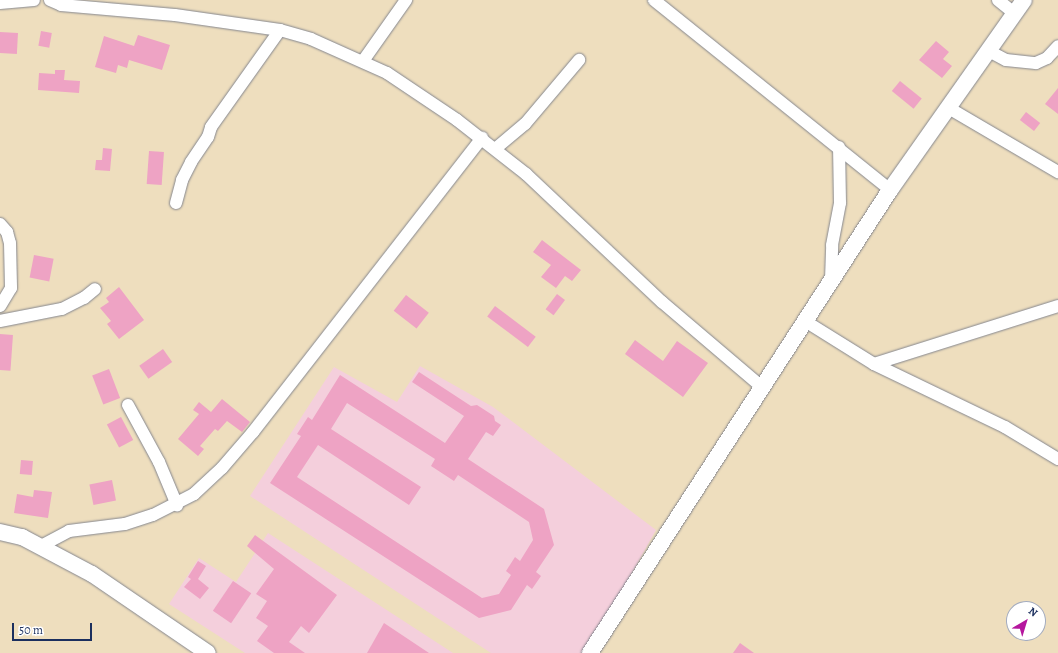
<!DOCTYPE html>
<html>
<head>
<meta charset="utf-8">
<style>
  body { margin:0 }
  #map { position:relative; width:1058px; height:653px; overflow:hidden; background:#eedebe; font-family:Alegreya,serif }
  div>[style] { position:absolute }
  .built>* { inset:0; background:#f4cfdc }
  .building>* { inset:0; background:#eea3c4; transform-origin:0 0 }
  .roads { filter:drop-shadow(0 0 1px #84868e) drop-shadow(0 0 1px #84868e) }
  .street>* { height:12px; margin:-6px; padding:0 6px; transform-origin:6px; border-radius:6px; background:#fff }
  .secondary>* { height:16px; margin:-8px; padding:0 8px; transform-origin:8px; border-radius:8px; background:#fff }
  span { translate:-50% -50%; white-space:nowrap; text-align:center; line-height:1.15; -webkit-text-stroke:3px #fff; paint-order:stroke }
  .north { position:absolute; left:1006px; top:601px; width:40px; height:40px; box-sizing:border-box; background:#fff; border:1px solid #a4acbf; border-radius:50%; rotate:38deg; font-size:11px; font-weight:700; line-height:16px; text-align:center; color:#1b2f5e }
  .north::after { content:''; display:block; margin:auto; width:14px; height:18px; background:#b5179e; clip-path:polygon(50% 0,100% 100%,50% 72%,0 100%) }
  .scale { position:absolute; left:12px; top:623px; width:80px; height:18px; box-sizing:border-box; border:2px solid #1b2f5e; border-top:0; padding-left:5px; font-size:12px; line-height:14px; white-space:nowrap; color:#1b2f5e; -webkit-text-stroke:3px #fff; paint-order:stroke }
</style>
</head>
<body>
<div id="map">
  <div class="built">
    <div style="clip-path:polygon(420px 366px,493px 407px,656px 530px,587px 653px,491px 653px,250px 496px,334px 367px,397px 402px)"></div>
    <div style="clip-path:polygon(268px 533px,453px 653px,245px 653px,169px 604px,199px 558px,236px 582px)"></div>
  </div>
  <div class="building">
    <div style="left:41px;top:31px;width:11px;height:15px;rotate:10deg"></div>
    <div style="left:0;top:32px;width:18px;height:21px;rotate:3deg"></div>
    <div style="clip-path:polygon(138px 35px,170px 45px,162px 70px,129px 60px,127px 68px,118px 65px,116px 73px,95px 67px,104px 36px,134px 46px)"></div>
    <div style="clip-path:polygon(936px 41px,949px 52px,943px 59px,952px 66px,942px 78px,919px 60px)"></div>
    <div style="clip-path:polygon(55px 70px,65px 70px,64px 80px,80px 81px,79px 93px,38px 90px,39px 73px,55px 74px)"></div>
    <div style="left:900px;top:81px;width:28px;height:13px;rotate:39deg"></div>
    <div style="clip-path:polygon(1058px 88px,1058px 114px,1045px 104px)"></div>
    <div style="left:1026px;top:112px;width:18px;height:10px;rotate:38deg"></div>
    <div style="clip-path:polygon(103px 148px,112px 149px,110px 171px,95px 170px,96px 160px,102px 160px)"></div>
    <div style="left:149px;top:151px;width:15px;height:33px;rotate:4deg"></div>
    <div style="clip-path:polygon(542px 240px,581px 270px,572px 281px,565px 276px,556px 288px,541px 277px,551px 265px,533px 252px)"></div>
    <div style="left:34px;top:255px;width:20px;height:23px;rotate:11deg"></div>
    <div style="clip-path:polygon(119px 287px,144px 320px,119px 339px,107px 324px,111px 321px,100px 308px,109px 302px,106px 298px)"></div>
    <div style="left:557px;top:294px;width:10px;height:19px;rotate:37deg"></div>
    <div style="left:406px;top:295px;width:29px;height:20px;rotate:38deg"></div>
    <div style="left:495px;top:306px;width:51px;height:13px;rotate:37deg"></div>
    <div style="left:0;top:334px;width:13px;height:36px;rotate:4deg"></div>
    <div style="clip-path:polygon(635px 340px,663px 361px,677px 341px,708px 363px,683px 397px,625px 354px)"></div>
    <div style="left:163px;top:349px;width:16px;height:29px;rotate:55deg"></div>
    <div style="left:109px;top:369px;width:31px;height:18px;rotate:69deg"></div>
    <div style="clip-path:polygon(evenodd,419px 372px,471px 406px,477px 405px,494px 416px,495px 421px,501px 425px,493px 436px,486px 432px,468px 459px,544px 509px,554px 545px,536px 572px,541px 576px,532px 589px,527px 585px,511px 610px,479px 618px,270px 483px,301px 436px,297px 434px,308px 417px,312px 420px,340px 375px,445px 443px,464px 416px,412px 382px,419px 372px,347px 403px,435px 459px,431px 466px,454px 481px,458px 475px,529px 522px,533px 540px,520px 561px,515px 557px,506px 571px,511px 575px,499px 594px,482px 598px,297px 477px,318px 445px,409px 505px,421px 487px,331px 429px,347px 403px)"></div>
    <div style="clip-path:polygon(222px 399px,250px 422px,242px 432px,227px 421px,218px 431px,215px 429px,200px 446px,204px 449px,198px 456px,178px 439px,199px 414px,193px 410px,199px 402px,211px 412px)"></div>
    <div style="left:121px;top:417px;width:26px;height:16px;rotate:62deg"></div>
    <div style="left:21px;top:460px;width:12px;height:14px;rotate:5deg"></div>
    <div style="left:112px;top:480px;width:21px;height:23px;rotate:79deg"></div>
    <div style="clip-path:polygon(34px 490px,52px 492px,48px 518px,14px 513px,17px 494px,33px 497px)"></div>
    <div style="clip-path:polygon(255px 535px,337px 595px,309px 633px,301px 626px,289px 642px,305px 653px,274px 653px,257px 641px,268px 626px,256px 618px,267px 601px,256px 594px,274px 569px,247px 546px)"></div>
    <div style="clip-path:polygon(198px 561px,206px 566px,198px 579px,209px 588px,200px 599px,184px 587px,191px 579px,188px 577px)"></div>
    <div style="left:233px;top:581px;width:22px;height:36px;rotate:34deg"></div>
    <div style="clip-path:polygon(384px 623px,429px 653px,367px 653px)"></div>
    <div style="clip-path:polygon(740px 643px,754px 653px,733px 653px)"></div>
  </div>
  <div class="roads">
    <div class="street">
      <div style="left:50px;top:0;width:12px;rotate:24deg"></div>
      <div style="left:61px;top:5px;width:114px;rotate:5deg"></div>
      <div style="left:175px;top:15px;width:106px;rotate:8.1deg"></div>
      <div style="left:280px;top:30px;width:32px;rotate:16deg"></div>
      <div style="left:311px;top:39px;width:83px;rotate:24.1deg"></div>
      <div style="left:387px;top:73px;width:84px;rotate:33.9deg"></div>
      <div style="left:457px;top:120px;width:88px;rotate:38deg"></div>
      <div style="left:526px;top:174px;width:187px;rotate:43.3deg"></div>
      <div style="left:662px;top:302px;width:131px;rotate:40.4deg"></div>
      <div style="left:654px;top:0;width:303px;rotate:38.8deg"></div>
      <div style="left:998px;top:0;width:21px;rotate:39deg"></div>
      <div style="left:0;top:3px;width:34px;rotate:-5deg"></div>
      <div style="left:987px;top:50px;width:21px;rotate:28deg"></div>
      <div style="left:1006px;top:60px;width:30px;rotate:6deg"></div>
      <div style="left:1036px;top:63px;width:12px;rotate:-24deg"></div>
      <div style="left:1047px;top:58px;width:16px;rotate:-47deg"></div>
      <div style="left:363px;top:61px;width:75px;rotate:-54.8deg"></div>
      <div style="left:947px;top:107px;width:129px;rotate:30.4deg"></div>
      <div style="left:495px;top:149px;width:39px;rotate:-40deg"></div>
      <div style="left:525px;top:124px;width:84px;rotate:-49.8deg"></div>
      <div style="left:176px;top:203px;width:24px;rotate:-75deg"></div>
      <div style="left:182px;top:180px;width:20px;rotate:-63deg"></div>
      <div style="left:191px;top:162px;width:30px;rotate:-56deg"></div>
      <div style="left:208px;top:137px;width:10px;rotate:-73deg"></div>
      <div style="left:211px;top:127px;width:119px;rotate:-54.6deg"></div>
      <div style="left:0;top:224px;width:11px;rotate:49deg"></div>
      <div style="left:7px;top:232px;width:11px;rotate:75deg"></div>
      <div style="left:10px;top:243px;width:45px;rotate:88.7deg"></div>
      <div style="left:11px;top:288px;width:21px;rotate:121deg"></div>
      <div style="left:831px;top:280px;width:35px;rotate:-88deg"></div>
      <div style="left:832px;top:245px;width:43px;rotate:-79.2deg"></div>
      <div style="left:840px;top:203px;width:56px;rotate:-91deg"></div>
      <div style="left:0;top:321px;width:63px;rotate:-11deg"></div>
      <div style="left:62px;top:309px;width:25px;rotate:-27deg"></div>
      <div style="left:84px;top:298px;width:14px;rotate:-39deg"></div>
      <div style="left:805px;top:321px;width:81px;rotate:31.9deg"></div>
      <div style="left:874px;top:364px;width:145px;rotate:25.7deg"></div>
      <div style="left:1005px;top:427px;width:62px;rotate:31.1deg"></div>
      <div style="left:874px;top:364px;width:193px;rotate:-17.5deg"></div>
      <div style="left:128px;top:405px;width:65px;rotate:61.5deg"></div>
      <div style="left:159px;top:462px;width:47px;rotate:67.3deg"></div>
      <div style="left:41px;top:546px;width:32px;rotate:-28deg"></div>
      <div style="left:69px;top:531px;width:56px;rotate:-7.1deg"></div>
      <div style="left:125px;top:524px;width:29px;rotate:-18deg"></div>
      <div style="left:153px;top:515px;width:46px;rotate:-27.1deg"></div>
      <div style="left:194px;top:494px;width:38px;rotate:-43deg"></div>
      <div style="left:222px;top:468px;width:48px;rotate:-49.3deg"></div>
      <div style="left:253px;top:432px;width:373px;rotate:-52.1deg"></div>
    </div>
    <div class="secondary">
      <div style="left:0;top:532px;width:23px;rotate:13deg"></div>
      <div style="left:22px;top:537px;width:79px;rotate:27.9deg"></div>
      <div style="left:92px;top:574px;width:140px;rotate:34.3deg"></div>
      <div style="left:590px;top:653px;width:552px;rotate:-57.06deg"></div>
      <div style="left:890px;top:190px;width:232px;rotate:-54.8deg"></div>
    </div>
  </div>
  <div class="north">N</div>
  <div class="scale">50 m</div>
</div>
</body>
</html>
